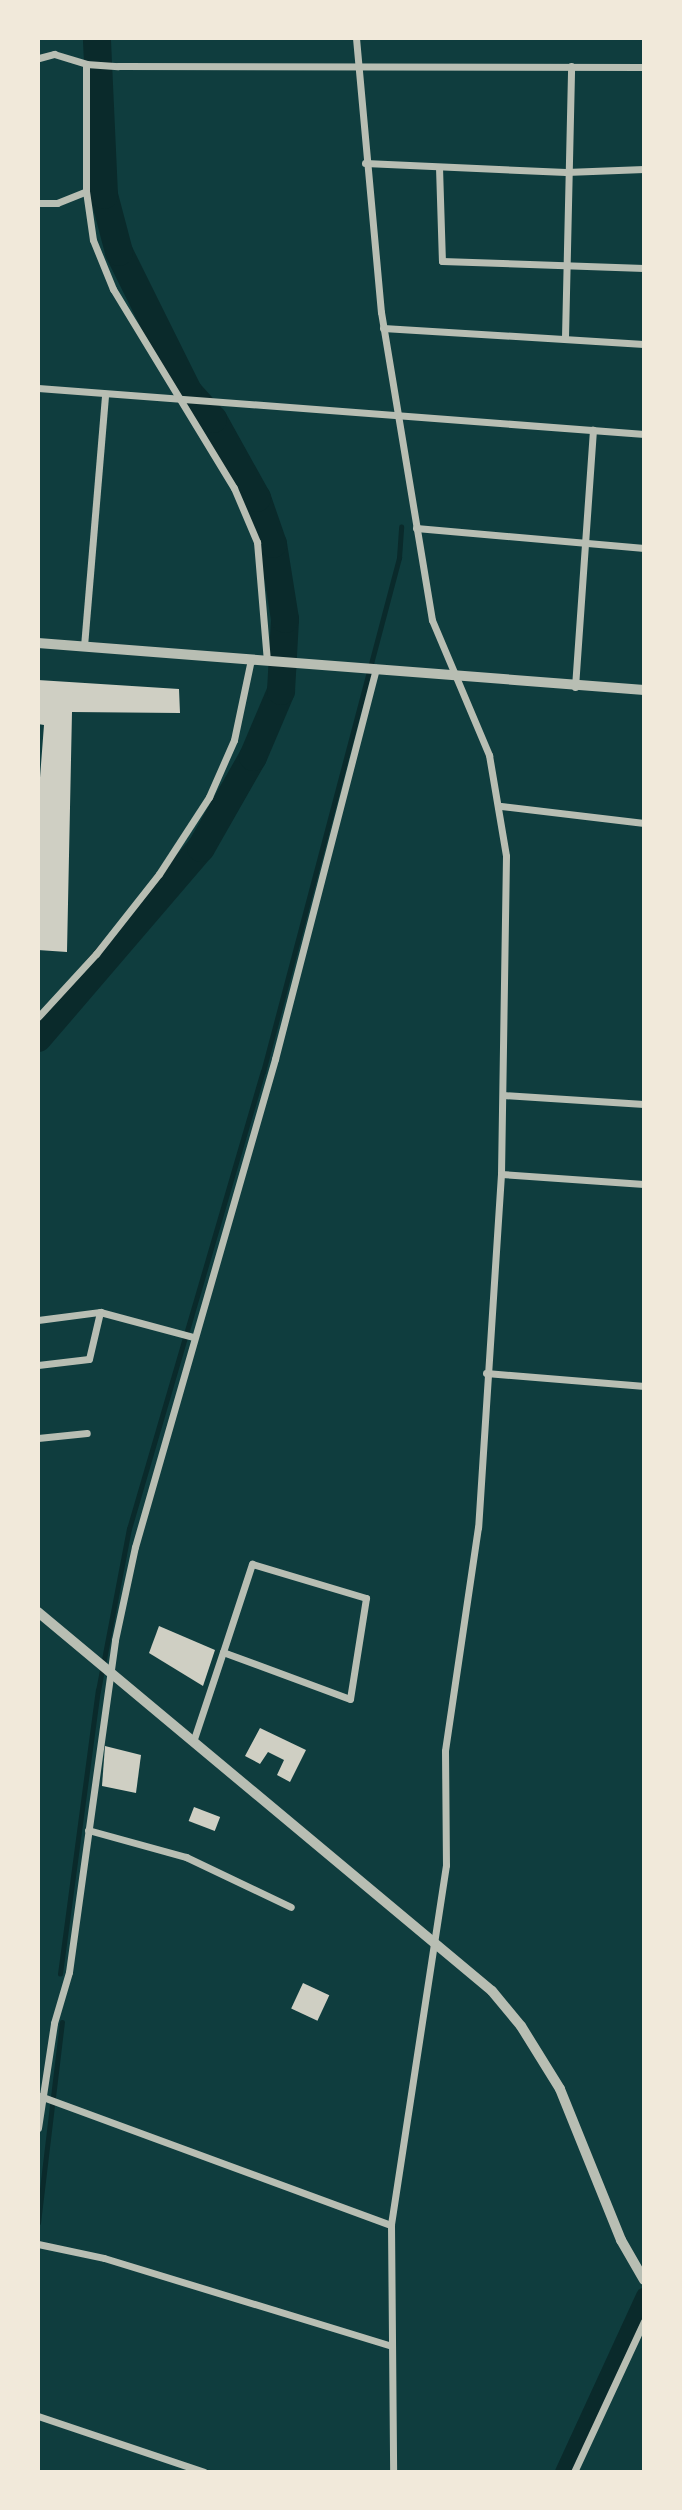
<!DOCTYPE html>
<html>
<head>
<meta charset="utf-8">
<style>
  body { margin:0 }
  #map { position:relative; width:682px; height:2510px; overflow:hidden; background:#0f3d3e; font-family:"Asap Condensed",sans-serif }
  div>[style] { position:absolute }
  .stream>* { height:4.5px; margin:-2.25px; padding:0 2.25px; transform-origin:2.25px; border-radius:2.25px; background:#0a2a2b }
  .canal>* { height:16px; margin:-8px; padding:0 8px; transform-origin:8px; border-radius:8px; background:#0a2a2b }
  .river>* { height:28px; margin:-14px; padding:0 14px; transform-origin:14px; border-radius:14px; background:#0a2a2b }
  .building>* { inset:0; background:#cfcfc3; transform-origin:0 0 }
  .minor>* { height:7px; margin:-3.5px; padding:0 3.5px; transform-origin:3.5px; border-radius:3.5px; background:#b8beb3 }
  .tertiary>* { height:10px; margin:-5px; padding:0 5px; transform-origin:5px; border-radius:5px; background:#b8beb3 }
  span { translate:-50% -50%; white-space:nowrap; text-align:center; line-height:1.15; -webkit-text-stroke:7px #f1e9da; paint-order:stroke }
  .frame { position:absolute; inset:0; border:40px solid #f1e9da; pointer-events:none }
</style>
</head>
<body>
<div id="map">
  <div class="stream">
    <div style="left:60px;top:1974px;width:286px;rotate:-82.4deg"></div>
    <div style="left:98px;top:1691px;width:165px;rotate:-79.2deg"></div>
    <div style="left:129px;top:1529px;width:476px;rotate:-73.7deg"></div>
    <div style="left:263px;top:1072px;width:532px;rotate:-75.18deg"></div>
    <div style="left:399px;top:558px;width:31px;rotate:-86deg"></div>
    <div style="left:38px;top:2223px;width:202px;rotate:-83.2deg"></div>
  </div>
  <div class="canal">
    <div style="left:563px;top:2472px;width:194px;rotate:-65.3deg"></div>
  </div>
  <div class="river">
    <div style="left:38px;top:1038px;width:250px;rotate:-49.4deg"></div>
    <div style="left:201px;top:848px;width:105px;rotate:-60.3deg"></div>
    <div style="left:253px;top:757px;width:72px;rotate:-67deg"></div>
    <div style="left:281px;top:691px;width:72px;rotate:-86.8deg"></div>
    <div style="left:285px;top:619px;width:76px;rotate:-99.1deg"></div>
    <div style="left:273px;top:544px;width:49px;rotate:-109.2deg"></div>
    <div style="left:257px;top:498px;width:90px;rotate:-119.1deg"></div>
    <div style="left:213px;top:419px;width:38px;rotate:-132deg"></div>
    <div style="left:188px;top:391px;width:155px;rotate:-116.4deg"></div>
    <div style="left:119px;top:252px;width:59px;rotate:-104.7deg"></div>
    <div style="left:104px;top:195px;width:157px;rotate:-92.6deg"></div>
  </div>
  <div class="building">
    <div style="clip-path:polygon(38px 680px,179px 689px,180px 713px,72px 712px,67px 952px,38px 950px,38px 804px,44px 725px,38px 724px)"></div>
    <div style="clip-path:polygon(159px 1626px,215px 1650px,203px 1686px,149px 1653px)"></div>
    <div style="clip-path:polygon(260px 1728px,306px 1750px,290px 1782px,277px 1775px,284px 1760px,268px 1752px,260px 1764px,245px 1756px)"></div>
    <div style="clip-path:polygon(105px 1746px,141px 1755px,136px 1793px,102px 1786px)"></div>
    <div style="left:194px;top:1807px;width:28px;height:15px;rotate:21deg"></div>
    <div style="left:303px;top:1983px;width:29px;height:28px;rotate:25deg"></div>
  </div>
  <div class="minor">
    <div style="left:356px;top:38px;width:275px;rotate:84.8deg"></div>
    <div style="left:381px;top:312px;width:312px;rotate:80.6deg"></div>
    <div style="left:432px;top:620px;width:147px;rotate:67.1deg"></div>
    <div style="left:489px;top:755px;width:102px;rotate:80.4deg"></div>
    <div style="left:506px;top:856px;width:318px;rotate:90.9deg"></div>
    <div style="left:501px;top:1174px;width:354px;rotate:93.7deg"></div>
    <div style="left:478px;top:1527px;width:226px;rotate:98.4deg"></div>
    <div style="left:445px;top:1751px;width:114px;rotate:89.5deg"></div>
    <div style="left:446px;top:1865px;width:364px;rotate:98.7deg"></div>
    <div style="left:391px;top:2225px;width:247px;rotate:89.5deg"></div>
    <div style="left:39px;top:58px;width:16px;rotate:-15deg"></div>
    <div style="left:54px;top:54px;width:34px;rotate:17deg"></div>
    <div style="left:86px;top:64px;width:32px;rotate:4deg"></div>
    <div style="left:118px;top:66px;width:526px;rotate:0.11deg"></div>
    <div style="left:86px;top:64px;width:127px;rotate:90deg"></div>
    <div style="left:86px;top:191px;width:49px;rotate:81.9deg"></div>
    <div style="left:93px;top:240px;width:53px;rotate:67.8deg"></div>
    <div style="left:113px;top:289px;width:233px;rotate:58.7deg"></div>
    <div style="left:234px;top:488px;width:59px;rotate:66.9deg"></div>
    <div style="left:257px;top:542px;width:118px;rotate:85.2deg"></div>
    <div style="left:365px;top:163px;width:201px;rotate:2.6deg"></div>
    <div style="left:566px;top:172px;width:78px;rotate:-2.2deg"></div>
    <div style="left:439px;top:167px;width:94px;rotate:88.2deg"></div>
    <div style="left:442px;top:261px;width:202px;rotate:2deg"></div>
    <div style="left:38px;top:203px;width:19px"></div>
    <div style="left:57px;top:203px;width:31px;rotate:-22deg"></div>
    <div style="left:383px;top:328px;width:261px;rotate:3.5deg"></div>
    <div style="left:565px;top:337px;width:271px;rotate:-88.7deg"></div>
    <div style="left:38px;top:388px;width:608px;rotate:4.34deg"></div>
    <div style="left:416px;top:528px;width:229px;rotate:5deg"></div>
    <div style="left:84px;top:646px;width:253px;rotate:-85.2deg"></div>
    <div style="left:575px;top:687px;width:258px;rotate:-86deg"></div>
    <div style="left:501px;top:806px;width:144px;rotate:6.8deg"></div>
    <div style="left:38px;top:1017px;width:86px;rotate:-47.4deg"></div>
    <div style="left:96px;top:954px;width:102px;rotate:-51.8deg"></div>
    <div style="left:159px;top:874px;width:92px;rotate:-57deg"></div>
    <div style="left:209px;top:797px;width:62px;rotate:-66.3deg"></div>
    <div style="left:234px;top:740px;width:83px;rotate:-78.1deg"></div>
    <div style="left:503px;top:1095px;width:141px;rotate:3.7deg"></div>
    <div style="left:501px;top:1174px;width:143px;rotate:4deg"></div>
    <div style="left:38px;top:1320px;width:63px;rotate:-7.4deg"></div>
    <div style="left:100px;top:1312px;width:96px;rotate:15deg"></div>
    <div style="left:38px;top:1365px;width:51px;rotate:-6.7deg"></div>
    <div style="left:89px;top:1359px;width:48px;rotate:-76.8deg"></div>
    <div style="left:486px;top:1373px;width:159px;rotate:4.7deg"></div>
    <div style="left:38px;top:1438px;width:49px;rotate:-5.8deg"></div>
    <div style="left:193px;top:1742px;width:95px;rotate:-71.6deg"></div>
    <div style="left:223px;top:1652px;width:93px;rotate:-71.8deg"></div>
    <div style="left:252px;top:1564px;width:119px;rotate:16.6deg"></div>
    <div style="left:366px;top:1598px;width:102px;rotate:99deg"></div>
    <div style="left:350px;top:1699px;width:135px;rotate:-159.7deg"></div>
    <div style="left:88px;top:1830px;width:102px;rotate:15.4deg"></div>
    <div style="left:186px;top:1857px;width:116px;rotate:25.5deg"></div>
    <div style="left:40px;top:2096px;width:374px;rotate:20.2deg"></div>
    <div style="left:38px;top:2128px;width:106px;rotate:-81.3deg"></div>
    <div style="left:54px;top:2023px;width:53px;rotate:-73.6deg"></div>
    <div style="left:69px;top:1972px;width:335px;rotate:-82.1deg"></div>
    <div style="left:115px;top:1640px;width:95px;rotate:-77.9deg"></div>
    <div style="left:135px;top:1547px;width:508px;rotate:-73.99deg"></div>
    <div style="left:275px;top:1059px;width:404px;rotate:-75.5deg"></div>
    <div style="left:38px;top:2244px;width:67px;rotate:12deg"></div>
    <div style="left:104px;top:2258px;width:301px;rotate:17deg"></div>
    <div style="left:38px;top:2416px;width:175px;rotate:18.6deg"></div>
    <div style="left:574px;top:2472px;width:166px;rotate:-65.1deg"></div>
  </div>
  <div class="tertiary">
    <div style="left:38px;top:643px;width:608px;rotate:4.43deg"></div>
    <div style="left:38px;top:1612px;width:591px;rotate:39.86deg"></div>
    <div style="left:492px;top:1991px;width:45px;rotate:50.4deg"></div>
    <div style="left:521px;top:2026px;width:74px;rotate:58.2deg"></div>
    <div style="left:560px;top:2089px;width:163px;rotate:68deg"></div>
    <div style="left:621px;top:2240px;width:46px;rotate:60.1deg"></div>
  </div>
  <div class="frame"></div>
</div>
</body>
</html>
